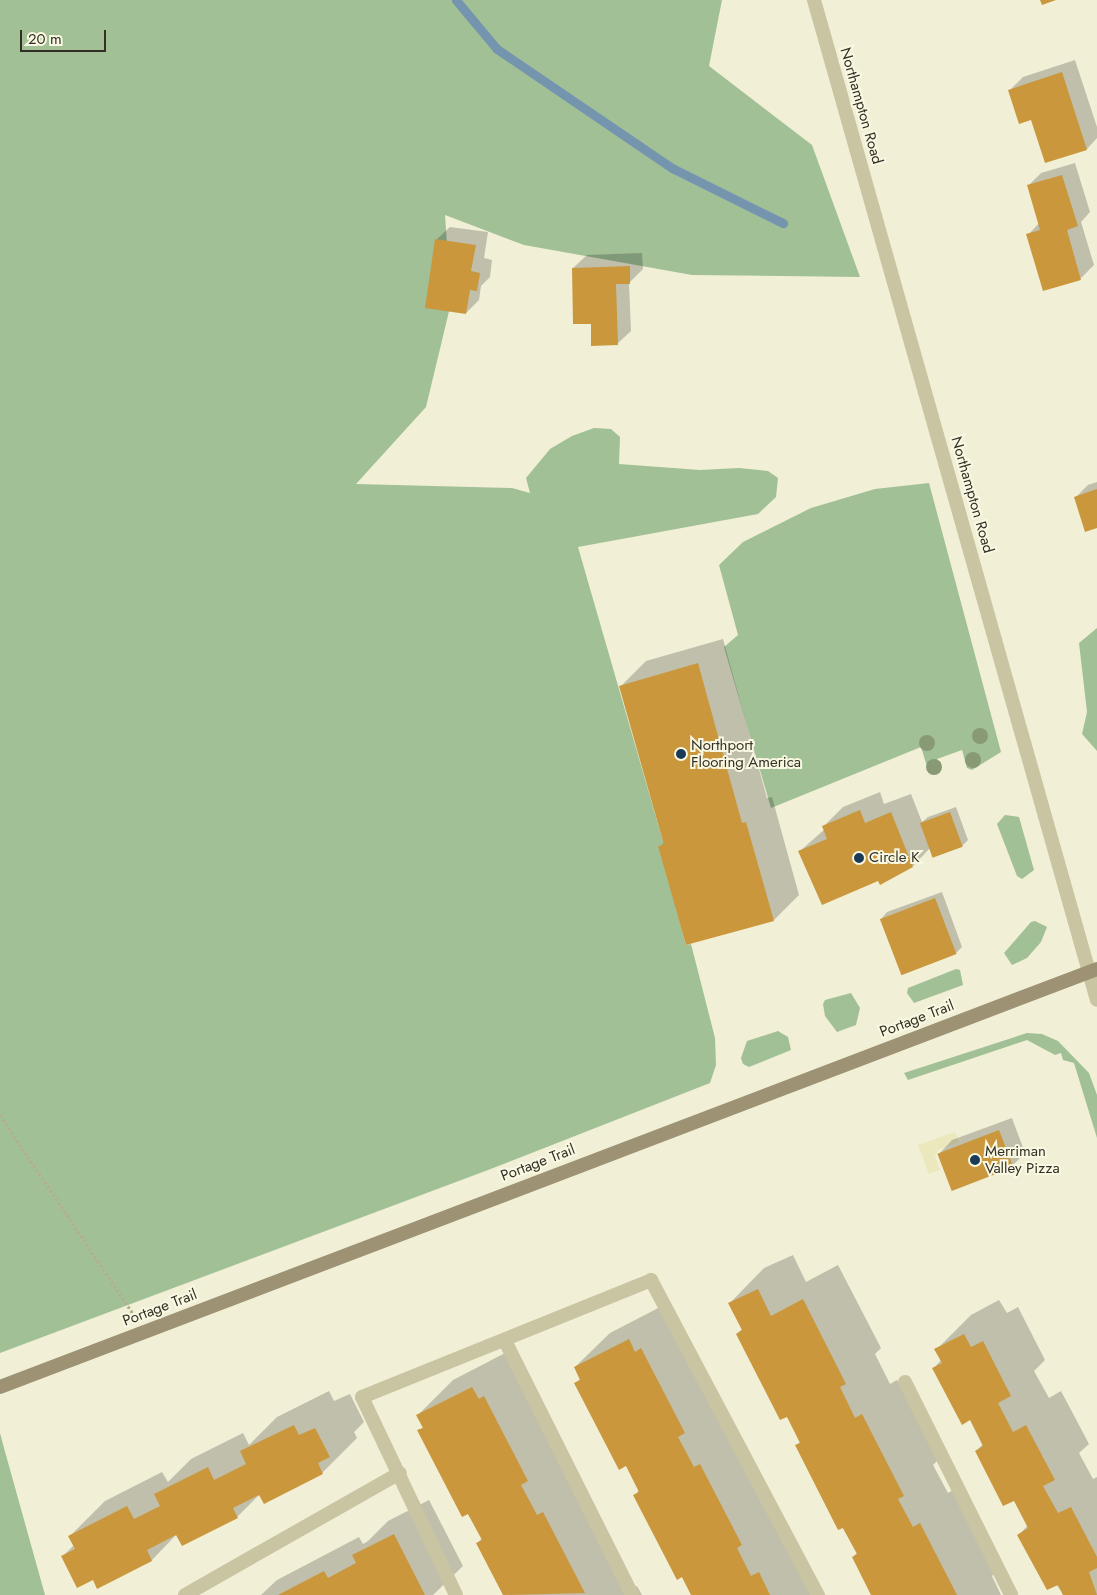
<!DOCTYPE html>
<html>
<head>
<meta charset="utf-8">
<style>
  body { margin:0 }
  #map { position:relative; width:1097px; height:1595px; overflow:hidden; background:#f1efd6; font-family:Jost,sans-serif }
  div>[style] { position:absolute }
  .green>* { inset:0; background:#a1c096 }
  .plaza>* { inset:0; background:#eae8bc }
  .shadow>* { inset:0; background:#0003 }
  .stream>* { height:9px; margin:-4.5px; padding:0 4.5px; transform-origin:4.5px; border-radius:4.5px; background:#7595af }
  .building>* { inset:0; background:#ca973c; transform-origin:0 0 }
  .path>* { height:3px; margin-top:-1.5px; transform-origin:0; background:repeating-linear-gradient(90deg,#b5ae8d 0 2.5px,transparent 0 5px) }
  .service>* { height:14px; margin:-7px; padding:0 7px; transform-origin:7px; border-radius:7px; background:#c9c4a2 }
  .tertiary>* { height:14px; margin:-7px; padding:0 7px; transform-origin:7px; border-radius:7px; background:#c9c4a2 }
  .secondary>* { height:14px; margin:-7px; padding:0 7px; transform-origin:7px; border-radius:7px; background:#9d9374 }
  .trees>* { width:16px; height:16px; margin:-8px; border-radius:50%; background:#889976 }
  .dots>* { width:14px; height:14px; translate:-50% -50%; box-sizing:border-box; border:2px solid #f9f8e2; border-radius:50% }
  span { translate:-50% -50%; white-space:nowrap; text-align:center; line-height:1.15; -webkit-text-stroke:4px #f9f8e2; paint-order:stroke }
  .street-label { font-size:15px; color:#342f25 }
  .poi-label { font-size:15px; color:#342f25 }
  .left { translate:0 -50%; text-align:left }
  .scale { position:absolute; left:20px; top:30px; width:86px; height:22px; box-sizing:border-box; border:2px solid #342f25; border-top:0; padding-left:6px; font-size:15px; line-height:18px; white-space:nowrap; color:#342f25; -webkit-text-stroke:4px #f9f8e2; paint-order:stroke }
</style>
</head>
<body>
<div id="map">
  <div class="green">
    <div style="clip-path:polygon(0 0,722px 0,709px 66px,812px 145px,860px 277px,692px 275px,524px 245px,445px 215px,451px 303px,426px 407px,356px 484px,512px 488px,530px 493px,526px 478px,550px 449px,572px 436px,594px 428px,611px 429px,620px 437px,619px 464px,700px 470px,739px 468px,768px 471px,778px 478px,776px 497px,758px 514px,578px 547px,664px 845px,659px 846px,686px 945px,691px 944px,715px 1038px,716px 1065px,710px 1083px,488px 1170px,0 1353px)"></div>
    <div style="clip-path:polygon(929px 483px,1001px 752px,972px 770px,967px 768px,962px 750px,937px 759px,941px 770px,929px 773px,921px 747px,771px 808px,724px 647px,738px 635px,719px 565px,743px 542px,811px 508px,875px 489px)"></div>
    <div style="clip-path:polygon(1097px 628px,1097px 751px,1082px 734px,1087px 712px,1079px 643px)"></div>
    <div style="clip-path:polygon(1005px 815px,1019px 817px,1034px 870px,1022px 879px,1017px 876px,997px 824px)"></div>
    <div style="clip-path:polygon(1035px 921px,1047px 927px,1041px 942px,1027px 958px,1012px 965px,1004px 953px,1031px 922px)"></div>
    <div style="clip-path:polygon(956px 969px,960px 970px,963px 985px,914px 1003px,907px 993px,908px 988px)"></div>
    <div style="clip-path:polygon(851px 993px,860px 1008px,856px 1025px,837px 1032px,825px 1016px,823px 1004px,825px 1000px)"></div>
    <div style="clip-path:polygon(778px 1031px,788px 1037px,791px 1050px,749px 1067px,743px 1064px,741px 1058px,747px 1041px)"></div>
    <div style="clip-path:polygon(1027px 1033px,1042px 1034px,1058px 1041px,1089px 1073px,1097px 1095px,1097px 1138px,1074px 1063px,1063px 1060px,1061px 1053px,1055px 1055px,1027px 1040px,908px 1080px,904px 1073px)"></div>
    <div style="clip-path:polygon(0 1433px,4px 1448px,45px 1595px,0 1595px)"></div>
  </div>
  <div class="plaza">
    <div style="clip-path:polygon(955px 1132px,959px 1142px,938px 1150px,935px 1156px,940px 1170px,929px 1174px,918px 1145px)"></div>
  </div>
  <div class="shadow">
    <div style="clip-path:polygon(1075px 60px,1097px 127px,1097px 138px,1087px 149px,1046px 162px,1032px 119px,1010px 90px,1023px 77px)"></div>
    <div style="clip-path:polygon(1075px 163px,1090px 212px,1081px 222px,1094px 265px,1081px 278px,1044px 289px,1028px 235px,1039px 223px,1028px 186px,1041px 173px)"></div>
    <div style="clip-path:polygon(450px 227px,488px 232px,484px 258px,492px 260px,490px 277px,481px 286px,479px 300px,466px 313px,436px 240px)"></div>
    <div style="clip-path:polygon(642px 253px,643px 269px,629px 283px,631px 331px,617px 344px,592px 323px,573px 268px,587px 255px)"></div>
    <div style="clip-path:polygon(1097px 482px,1097px 527px,1075px 498px,1088px 485px)"></div>
    <div style="clip-path:polygon(723px 639px,767px 798px,772px 797px,799px 895px,774px 920px,660px 847px,664px 842px,621px 686px,646px 661px)"></div>
    <div style="clip-path:polygon(880px 792px,884px 804px,911px 794px,922px 822px,928px 817px,956px 807px,968px 840px,962px 846px,930px 848px,913px 866px,880px 883px,879px 879px,800px 851px,825px 829px,824px 826px,843px 807px)"></div>
    <div style="clip-path:polygon(942px 892px,962px 947px,956px 953px,881px 919px,887px 912px)"></div>
    <div style="clip-path:polygon(1012px 1118px,1025px 1153px,1012px 1166px,939px 1154px,952px 1140px)"></div>
    <div style="clip-path:polygon(793px 1255px,806px 1282px,838px 1265px,881px 1348px,875px 1354px,890px 1384px,897px 1380px,938px 1460px,933px 1465px,948px 1493px,955px 1489px,997px 1570px,992px 1576px,1001px 1595px,873px 1595px,853px 1557px,857px 1553px,796px 1446px,801px 1441px,788px 1415px,737px 1334px,742px 1329px,730px 1303px,764px 1268px)"></div>
    <div style="clip-path:polygon(999px 1300px,1007px 1313px,1018px 1307px,1045px 1360px,1034px 1371px,1049px 1398px,1061px 1391px,1089px 1444px,1079px 1453px,1093px 1479px,1097px 1477px,1097px 1595px,1064px 1595px,1019px 1535px,1028px 1525px,1014px 1499px,976px 1451px,983px 1444px,971px 1419px,934px 1368px,941px 1360px,936px 1350px,971px 1315px)"></div>
    <div style="clip-path:polygon(664px 1305px,823px 1595px,692px 1595px,635px 1495px,639px 1490px,626px 1464px,576px 1383px,581px 1378px,575px 1367px,610px 1333px)"></div>
    <div style="clip-path:polygon(507px 1352px,629px 1590px,637px 1586px,642px 1595px,504px 1595px,478px 1543px,482px 1538px,419px 1431px,424px 1426px,418px 1415px,453px 1380px)"></div>
    <div style="clip-path:polygon(329px 1391px,334px 1401px,350px 1394px,364px 1422px,354px 1432px,357px 1438px,322px 1473px,260px 1494px,237px 1517px,177px 1534px,152px 1560px,98px 1587px,93px 1578px,63px 1556px,74px 1545px,70px 1536px,105px 1501px,162px 1472px,168px 1482px,191px 1459px,243px 1433px,249px 1445px,277px 1417px)"></div>
    <div style="clip-path:polygon(429px 1500px,463px 1566px,433px 1595px,261px 1595px,277px 1580px,359px 1537px,363px 1544px,368px 1541px,388px 1521px)"></div>
  </div>
  <div class="stream">
    <div style="left:456px;top:0;width:64px;rotate:50.1deg"></div>
    <div style="left:497px;top:49px;width:212px;rotate:34.2deg"></div>
    <div style="left:672px;top:168px;width:124px;rotate:26.4deg"></div>
  </div>
  <div class="building">
    <div style="clip-path:polygon(1040px 0,1056px 0,1042px 5px)"></div>
    <div style="clip-path:polygon(1062px 72px,1087px 150px,1045px 163px,1031px 120px,1019px 124px,1008px 90px)"></div>
    <div style="clip-path:polygon(1062px 175px,1078px 226px,1067px 230px,1081px 280px,1043px 291px,1026px 234px,1040px 230px,1027px 185px)"></div>
    <div style="clip-path:polygon(435px 239px,476px 245px,471px 271px,480px 273px,477px 291px,470px 290px,466px 314px,425px 308px)"></div>
    <div style="clip-path:polygon(630px 266px,630px 284px,616px 284px,618px 345px,591px 346px,591px 324px,573px 324px,572px 268px)"></div>
    <div style="clip-path:polygon(1097px 489px,1097px 528px,1085px 532px,1074px 497px)"></div>
    <div style="clip-path:polygon(698px 663px,742px 823px,746px 822px,774px 921px,686px 945px,658px 846px,664px 845px,619px 686px)"></div>
    <div style="clip-path:polygon(860px 810px,865px 823px,891px 812px,913px 867px,880px 885px,878px 881px,822px 905px,798px 851px,827px 839px,822px 826px)"></div>
    <div style="left:950px;top:812px;width:37px;height:32px;rotate:70deg"></div>
    <div style="left:935px;top:898px;width:60px;height:59px;rotate:69deg"></div>
    <div style="left:999px;top:1130px;width:40px;height:66px;rotate:69deg"></div>
    <div style="clip-path:polygon(758px 1289px,771px 1316px,803px 1299px,846px 1384px,840px 1387px,855px 1418px,862px 1414px,904px 1496px,898px 1499px,913px 1527px,920px 1523px,957px 1595px,871px 1595px,852px 1557px,857px 1554px,843px 1528px,838px 1530px,795px 1445px,800px 1443px,787px 1417px,780px 1420px,736px 1334px,742px 1330px,728px 1303px)"></div>
    <div style="clip-path:polygon(964px 1334px,971px 1347px,983px 1341px,1011px 1396px,998px 1403px,1013px 1432px,1026px 1425px,1055px 1480px,1043px 1486px,1058px 1513px,1071px 1507px,1097px 1557px,1097px 1568px,1089px 1572px,1097px 1595px,1063px 1595px,1058px 1585px,1047px 1590px,1017px 1535px,1028px 1528px,1014px 1501px,1003px 1506px,975px 1451px,983px 1446px,970px 1420px,962px 1425px,932px 1368px,942px 1363px,934px 1349px)"></div>
    <div style="clip-path:polygon(629px 1339px,635px 1352px,641px 1348px,685px 1433px,678px 1437px,694px 1467px,700px 1464px,742px 1545px,737px 1548px,751px 1576px,759px 1572px,770px 1595px,691px 1595px,682px 1577px,677px 1580px,633px 1495px,639px 1492px,626px 1466px,619px 1470px,574px 1383px,580px 1380px,574px 1367px)"></div>
    <div style="clip-path:polygon(472px 1387px,479px 1399px,484px 1396px,528px 1481px,521px 1485px,537px 1515px,543px 1512px,585px 1593px,503px 1595px,476px 1543px,482px 1540px,468px 1514px,462px 1517px,417px 1430px,423px 1428px,416px 1415px)"></div>
    <div style="clip-path:polygon(294px 1425px,299px 1435px,315px 1428px,330px 1457px,318px 1463px,323px 1474px,264px 1504px,259px 1495px,233px 1508px,238px 1518px,182px 1546px,176px 1535px,147px 1550px,152px 1561px,97px 1589px,93px 1580px,77px 1588px,61px 1556px,75px 1549px,68px 1536px,127px 1506px,134px 1519px,160px 1506px,154px 1494px,208px 1467px,214px 1480px,246px 1464px,240px 1451px)"></div>
    <div style="clip-path:polygon(394px 1534px,425px 1595px,278px 1595px,324px 1571px,328px 1578px,356px 1563px,352px 1555px)"></div>
  </div>
  <div class="path">
    <div style="left:0;top:1115px;width:239px;rotate:56.2deg"></div>
  </div>
  <div class="service">
    <div style="left:505px;top:1341px;width:284px;rotate:63.4deg"></div>
    <div style="left:905px;top:1382px;width:238px;rotate:63.5deg"></div>
    <div style="left:185px;top:1595px;width:247px;rotate:-29.6deg"></div>
    <div style="left:456px;top:1595px;width:219px;rotate:-115.4deg"></div>
    <div style="left:362px;top:1397px;width:312px;rotate:-22deg"></div>
    <div style="left:651px;top:1280px;width:357px;rotate:62.1deg"></div>
  </div>
  <div class="tertiary">
    <div style="left:814px;top:0;width:1039px;rotate:74.2deg"></div>
  </div>
  <div class="secondary">
    <div style="left:0;top:1387px;width:1174px;rotate:-20.86deg"></div>
  </div>
  <div class="trees">
    <div style="left:980px;top:736px"></div>
    <div style="left:927px;top:743px"></div>
    <div style="left:973px;top:760px"></div>
    <div style="left:934px;top:767px"></div>
  </div>
  <div class="dots">
    <div style="left:681px;top:754px;background:#1a3a56"></div>
    <div style="left:859px;top:858px;background:#1a3a56"></div>
    <div style="left:975px;top:1160px;background:#1a3a56"></div>
  </div>
  <div class="street-label">
    <span style="left:861px;top:106px;rotate:74deg">Northampton Road</span>
    <span style="left:972px;top:495px;rotate:74deg">Northampton Road</span>
    <span style="left:917px;top:1019px;rotate:-21deg">Portage Trail</span>
    <span style="left:538px;top:1163px;rotate:-21deg">Portage Trail</span>
    <span style="left:160px;top:1308px;rotate:-21deg">Portage Trail</span>
  </div>
  <div class="poi-label">
    <span class="left" style="left:691px;top:754px">Northport<br>Flooring America</span>
    <span class="left" style="left:869px;top:858px">Circle K</span>
    <span class="left" style="left:985px;top:1160px">Merriman<br>Valley Pizza</span>
  </div>
  <div class="scale">20 m</div>
</div>
</body>
</html>
